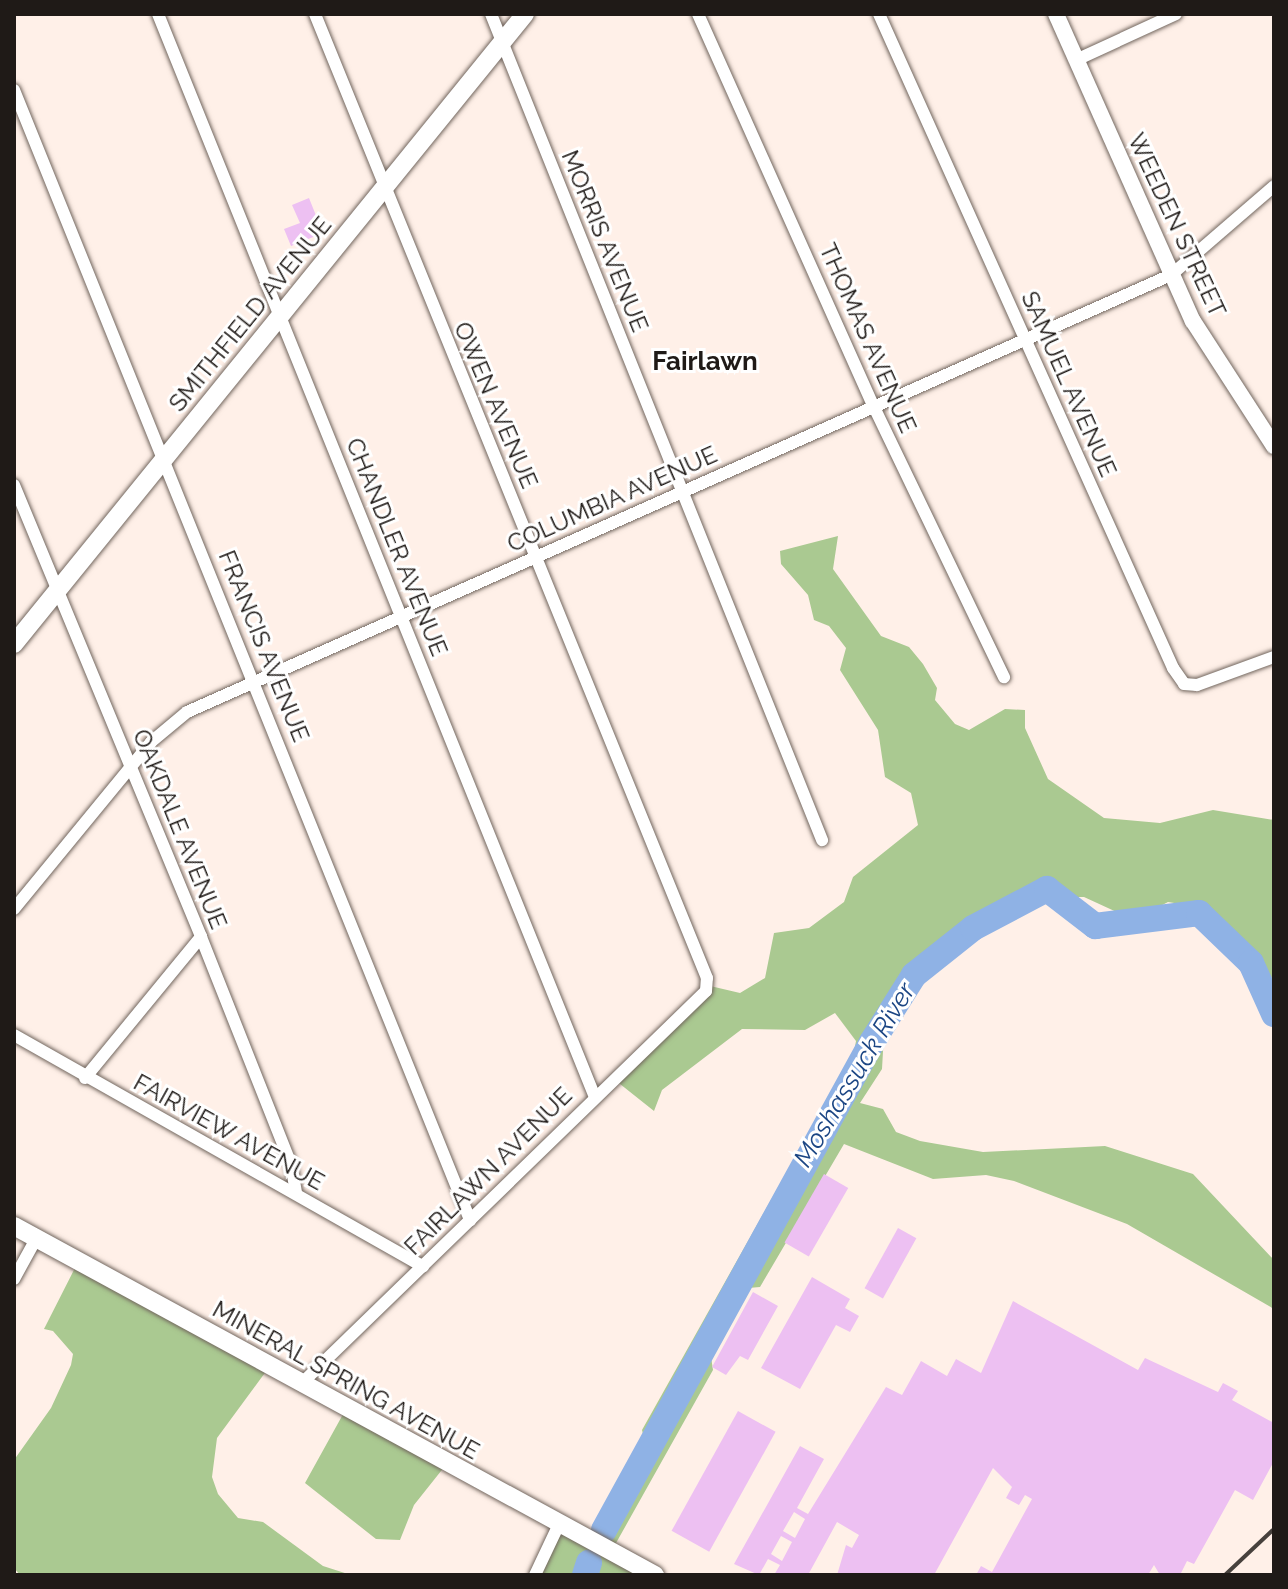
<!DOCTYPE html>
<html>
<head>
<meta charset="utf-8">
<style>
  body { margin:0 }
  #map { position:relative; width:1288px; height:1589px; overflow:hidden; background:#fff0e8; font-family:Raleway,sans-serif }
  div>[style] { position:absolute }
  .forest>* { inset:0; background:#aac991 }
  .river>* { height:26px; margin:-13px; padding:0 13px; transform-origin:13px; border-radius:13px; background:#8fb2e5 }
  .building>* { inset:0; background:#edc0f2; transform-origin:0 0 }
  .roads { filter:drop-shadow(0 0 2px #72665e) drop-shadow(0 0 2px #72665e) }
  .street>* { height:12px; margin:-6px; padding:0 6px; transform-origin:6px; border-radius:6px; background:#fff }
  .secondary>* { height:16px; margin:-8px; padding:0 8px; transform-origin:8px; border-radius:8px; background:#fff }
  .primary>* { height:18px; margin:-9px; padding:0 9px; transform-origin:9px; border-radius:9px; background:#fff }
  .rail>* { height:4px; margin:-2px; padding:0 2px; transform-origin:2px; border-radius:2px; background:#47413d }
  span { translate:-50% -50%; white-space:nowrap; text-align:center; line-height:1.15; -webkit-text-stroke:6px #fff; paint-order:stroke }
  .street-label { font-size:24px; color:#1f1a17 }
  .neighbourhood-label { font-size:26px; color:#1f1a17; font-weight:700 }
  .water-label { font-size:26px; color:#1c4684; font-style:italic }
  .frame { position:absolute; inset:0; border:16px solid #1f1a17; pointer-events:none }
</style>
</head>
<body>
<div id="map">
  <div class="forest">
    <div style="clip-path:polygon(838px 536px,833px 569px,881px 636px,909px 647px,923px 664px,937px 688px,935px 700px,955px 724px,969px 730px,1005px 709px,1025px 710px,1025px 728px,1048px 779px,1104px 818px,1160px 823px,1213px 810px,1274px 820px,1274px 981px,1212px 909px,1168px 902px,1134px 920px,1084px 897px,1045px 897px,999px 917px,902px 1002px,884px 1034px,882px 1069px,860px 1103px,883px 1109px,896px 1132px,920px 1141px,983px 1152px,1105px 1146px,1193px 1174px,1274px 1260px,1274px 1309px,1127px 1224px,1014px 1181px,986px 1175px,933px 1179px,844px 1144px,760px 1287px,737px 1289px,708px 1337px,713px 1370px,611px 1552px,635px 1570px,631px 1575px,531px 1575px,553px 1530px,600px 1547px,648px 1454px,642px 1430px,854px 1052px,856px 1041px,835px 1013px,805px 1030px,742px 1029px,662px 1090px,654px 1111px,615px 1080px,706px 985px,740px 993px,765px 978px,774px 933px,809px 928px,844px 902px,853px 877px,918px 825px,911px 793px,885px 777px,878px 730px,840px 670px,846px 648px,829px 626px,814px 620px,808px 595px,781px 564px,780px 551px)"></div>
    <div style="clip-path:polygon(79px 1260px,270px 1366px,217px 1438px,212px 1477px,218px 1494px,238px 1518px,263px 1522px,323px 1566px,351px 1575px,20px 1575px,14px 1568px,14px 1460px,51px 1408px,71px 1365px,73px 1354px,53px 1331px,44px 1329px)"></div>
    <div style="clip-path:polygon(347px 1407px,445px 1466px,414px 1505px,400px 1540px,376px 1539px,305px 1483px)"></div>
  </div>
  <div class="river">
    <div style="left:604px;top:1530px;width:557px;rotate:-61.23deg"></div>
    <div style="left:872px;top:1042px;width:79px;rotate:-57.9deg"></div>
    <div style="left:914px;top:975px;width:75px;rotate:-38.5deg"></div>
    <div style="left:973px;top:928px;width:84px;rotate:-27.8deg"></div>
    <div style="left:1047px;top:889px;width:61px;rotate:37.6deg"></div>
    <div style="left:1095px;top:926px;width:105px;rotate:-7.1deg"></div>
    <div style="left:1199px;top:913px;width:72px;rotate:43.9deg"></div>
    <div style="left:1251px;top:963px;width:56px;rotate:65.7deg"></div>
    <div style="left:585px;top:1575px;width:13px;rotate:-72deg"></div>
  </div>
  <div class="building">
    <div style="clip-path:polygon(309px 198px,323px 233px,291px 246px,284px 229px,300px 223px,292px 205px)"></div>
    <div style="left:824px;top:1174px;width:28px;height:79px;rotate:30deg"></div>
    <div style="left:898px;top:1228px;width:21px;height:69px;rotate:29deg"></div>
    <div style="clip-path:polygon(812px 1277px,850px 1299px,845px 1308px,859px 1316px,850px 1332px,836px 1325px,800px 1389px,761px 1368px)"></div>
    <div style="clip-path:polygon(753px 1292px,778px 1306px,748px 1360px,740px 1356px,726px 1375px,712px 1367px)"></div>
    <div style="clip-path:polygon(evenodd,1013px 1301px,1138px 1370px,1145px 1358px,1218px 1392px,1223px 1383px,1238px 1391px,1232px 1400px,1274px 1423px,1274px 1461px,1253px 1500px,1235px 1490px,1194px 1564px,1187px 1561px,1180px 1575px,1160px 1575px,1154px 1565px,1148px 1575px,976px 1575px,981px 1566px,992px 1572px,1032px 1499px,1025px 1495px,1019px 1505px,1006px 1498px,1012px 1487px,993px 1468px,934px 1575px,837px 1575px,846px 1545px,852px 1548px,859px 1535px,837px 1522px,808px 1575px,774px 1575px,780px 1565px,768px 1559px,759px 1575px,734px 1564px,800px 1446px,824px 1459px,797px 1508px,808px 1514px,886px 1387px,902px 1395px,921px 1361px,947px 1376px,956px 1359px,981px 1373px,1013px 1301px,794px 1512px,805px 1519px,795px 1538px,783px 1531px,794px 1512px,1013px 1301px,781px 1536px,792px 1542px,782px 1561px,771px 1554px,781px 1536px)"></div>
    <div style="left:738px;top:1411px;width:43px;height:137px;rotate:29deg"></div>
  </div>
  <div class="roads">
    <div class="street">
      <div style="left:158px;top:14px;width:1168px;rotate:68.03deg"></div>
      <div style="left:491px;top:14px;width:890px;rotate:68.16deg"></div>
      <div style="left:698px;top:14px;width:431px;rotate:65.9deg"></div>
      <div style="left:874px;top:407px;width:300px;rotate:64.3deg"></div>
      <div style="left:879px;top:14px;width:717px;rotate:65.79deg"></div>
      <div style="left:1173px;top:668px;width:19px;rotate:55deg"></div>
      <div style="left:1184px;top:684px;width:13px;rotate:4deg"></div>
      <div style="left:1197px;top:685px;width:82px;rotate:-20deg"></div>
      <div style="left:1076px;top:60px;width:110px;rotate:-24.7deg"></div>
      <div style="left:14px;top:90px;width:1219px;rotate:68.02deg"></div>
      <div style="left:14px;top:485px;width:489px;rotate:67.5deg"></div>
      <div style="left:201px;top:937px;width:244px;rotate:68.4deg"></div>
      <div style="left:291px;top:1164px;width:29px;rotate:80deg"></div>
      <div style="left:14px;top:909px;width:216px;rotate:-50.6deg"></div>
      <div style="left:151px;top:742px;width:47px;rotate:-39.8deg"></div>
      <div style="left:187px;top:712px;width:1077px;rotate:-23.95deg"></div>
      <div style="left:1171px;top:275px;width:136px;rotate:-40.8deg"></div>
      <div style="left:14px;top:1035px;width:470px;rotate:29.5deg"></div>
      <div style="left:85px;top:1078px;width:183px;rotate:-50.6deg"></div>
      <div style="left:14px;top:1279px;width:46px;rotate:-61.2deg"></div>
      <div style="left:302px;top:1383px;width:563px;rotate:-44.14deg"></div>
      <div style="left:706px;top:991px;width:13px;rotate:-86deg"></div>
      <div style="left:707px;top:978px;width:1041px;rotate:-112.13deg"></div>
      <div style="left:535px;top:1575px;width:59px;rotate:-64.7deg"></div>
    </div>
    <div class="secondary">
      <div style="left:1056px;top:14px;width:336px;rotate:66deg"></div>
      <div style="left:1193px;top:321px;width:149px;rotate:57.1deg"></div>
    </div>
    <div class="primary">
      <div style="left:14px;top:644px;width:811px;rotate:-50.95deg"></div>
      <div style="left:14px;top:1226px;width:730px;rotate:28.57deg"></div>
    </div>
  </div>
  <div class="rail">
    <div style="left:1225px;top:1575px;width:67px;rotate:-43.2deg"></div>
  </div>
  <div class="street-label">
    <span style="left:1177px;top:225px;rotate:65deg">WEEDEN STREET</span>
    <span style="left:605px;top:241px;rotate:68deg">MORRIS AVENUE</span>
    <span style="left:250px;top:314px;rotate:-51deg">SMITHFIELD AVENUE</span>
    <span style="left:868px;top:338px;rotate:66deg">THOMAS AVENUE</span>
    <span style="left:1069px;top:384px;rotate:66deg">SAMUEL AVENUE</span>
    <span style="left:496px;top:405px;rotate:67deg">OWEN AVENUE</span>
    <span style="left:612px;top:499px;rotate:-24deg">COLUMBIA AVENUE</span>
    <span style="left:397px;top:547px;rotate:68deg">CHANDLER AVENUE</span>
    <span style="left:264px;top:646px;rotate:68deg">FRANCIS AVENUE</span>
    <span style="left:180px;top:829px;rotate:68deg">OAKDALE AVENUE</span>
    <span style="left:229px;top:1132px;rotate:29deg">FAIRVIEW AVENUE</span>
    <span style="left:488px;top:1171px;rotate:-45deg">FAIRLAWN AVENUE</span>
    <span style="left:346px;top:1380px;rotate:29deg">MINERAL SPRING AVENUE</span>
  </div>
  <div class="neighbourhood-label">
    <span style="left:705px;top:362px">Fairlawn</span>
  </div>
  <div class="water-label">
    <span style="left:855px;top:1075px;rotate:-59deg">Moshassuck River</span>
  </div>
  <div class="frame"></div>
</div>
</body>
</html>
